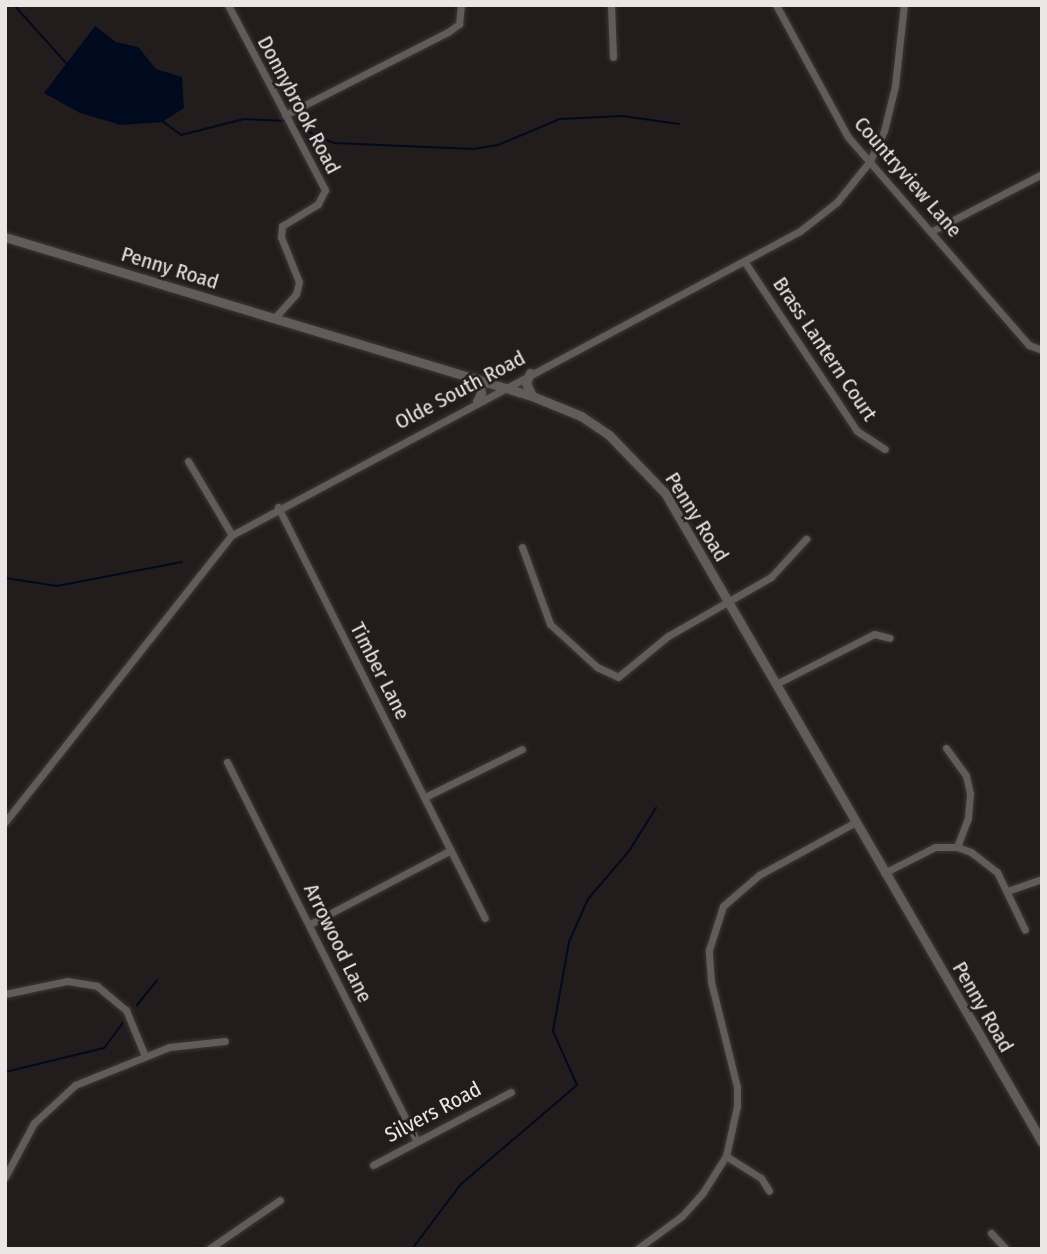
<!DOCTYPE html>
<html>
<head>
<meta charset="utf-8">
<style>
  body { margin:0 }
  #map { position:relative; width:1047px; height:1254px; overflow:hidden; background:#231c1c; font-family:"Fira Sans Condensed",sans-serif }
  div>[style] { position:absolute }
  .water>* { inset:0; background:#000a1f }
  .stream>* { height:2px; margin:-1px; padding:0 1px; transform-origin:1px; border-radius:1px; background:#000a1f }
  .roads { filter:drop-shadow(0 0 2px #3d3738) drop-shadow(0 0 2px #3d3738) }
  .minor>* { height:7px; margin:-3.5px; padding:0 3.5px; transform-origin:3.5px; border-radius:3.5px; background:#635a5a }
  .tertiary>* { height:9px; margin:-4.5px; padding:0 4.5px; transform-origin:4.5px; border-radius:4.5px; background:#635a5a }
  span { translate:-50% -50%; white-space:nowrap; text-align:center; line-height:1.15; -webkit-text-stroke:5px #231c1c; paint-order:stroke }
  .street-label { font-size:21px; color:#ebe6e6 }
  .frame { position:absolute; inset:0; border:7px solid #ebe6e6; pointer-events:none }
</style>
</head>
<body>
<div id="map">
  <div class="water">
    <div style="clip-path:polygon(95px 26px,116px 42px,138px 47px,156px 69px,182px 77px,184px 108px,162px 122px,121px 125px,80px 113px,44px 93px)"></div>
  </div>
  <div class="stream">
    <div style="left:14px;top:5px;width:79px;rotate:48.1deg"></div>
    <div style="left:162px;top:121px;width:24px;rotate:36deg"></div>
    <div style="left:181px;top:135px;width:65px;rotate:-14.3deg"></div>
    <div style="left:244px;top:119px;width:41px;rotate:2.8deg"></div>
    <div style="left:293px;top:125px;width:45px;rotate:23.7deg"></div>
    <div style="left:334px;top:143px;width:139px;rotate:2.5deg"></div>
    <div style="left:473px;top:149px;width:25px;rotate:-9deg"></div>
    <div style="left:498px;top:145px;width:67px;rotate:-22.8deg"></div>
    <div style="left:560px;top:119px;width:62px;rotate:-2.8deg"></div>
    <div style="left:622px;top:116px;width:58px;rotate:8deg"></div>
    <div style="left:5px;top:578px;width:53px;rotate:8.7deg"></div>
    <div style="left:57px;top:586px;width:127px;rotate:-10.9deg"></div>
    <div style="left:137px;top:1005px;width:32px;rotate:-51deg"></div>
    <div style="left:5px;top:1072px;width:102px;rotate:-13.6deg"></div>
    <div style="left:104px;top:1048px;width:31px;rotate:-53deg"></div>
    <div style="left:412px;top:1249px;width:80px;rotate:-53.1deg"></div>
    <div style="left:460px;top:1185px;width:154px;rotate:-40.5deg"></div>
    <div style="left:577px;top:1085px;width:59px;rotate:-114deg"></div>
    <div style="left:553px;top:1031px;width:90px;rotate:-79.8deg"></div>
    <div style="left:569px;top:942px;width:47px;rotate:-66.2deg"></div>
    <div style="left:588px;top:899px;width:63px;rotate:-49.5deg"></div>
    <div style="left:629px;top:851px;width:51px;rotate:-57.9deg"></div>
  </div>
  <div class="roads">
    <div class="minor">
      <div style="left:228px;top:5px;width:209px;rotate:62.3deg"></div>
      <div style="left:325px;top:190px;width:16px;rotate:117deg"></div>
      <div style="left:318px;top:204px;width:42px;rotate:148.6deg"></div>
      <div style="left:282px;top:226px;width:11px;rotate:95deg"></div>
      <div style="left:281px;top:237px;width:48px;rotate:68.2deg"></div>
      <div style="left:299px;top:282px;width:12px;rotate:104deg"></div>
      <div style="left:296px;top:294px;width:31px;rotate:132deg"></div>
      <div style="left:611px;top:5px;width:52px;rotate:87.8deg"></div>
      <div style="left:776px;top:5px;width:150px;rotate:61.4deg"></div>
      <div style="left:848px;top:137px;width:276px;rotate:49deg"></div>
      <div style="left:1029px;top:345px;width:14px;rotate:21deg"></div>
      <div style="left:285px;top:115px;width:183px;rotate:-27deg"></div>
      <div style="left:448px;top:32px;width:14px;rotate:-36deg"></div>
      <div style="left:459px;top:24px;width:19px;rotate:-84deg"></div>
      <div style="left:932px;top:231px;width:122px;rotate:-27.4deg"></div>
      <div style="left:744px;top:261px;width:204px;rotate:56.4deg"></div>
      <div style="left:857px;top:431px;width:33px;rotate:33deg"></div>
      <div style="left:188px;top:461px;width:86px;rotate:59.3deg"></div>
      <div style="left:278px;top:507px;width:460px;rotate:63.3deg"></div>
      <div style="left:522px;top:547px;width:82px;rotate:70deg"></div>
      <div style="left:550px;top:624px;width:64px;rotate:42.5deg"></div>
      <div style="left:597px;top:667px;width:23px;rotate:25deg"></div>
      <div style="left:618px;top:677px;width:65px;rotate:-39.4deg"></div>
      <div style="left:668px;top:636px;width:119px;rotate:-29.8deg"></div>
      <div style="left:771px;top:577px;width:52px;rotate:-47.4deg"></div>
      <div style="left:776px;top:684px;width:110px;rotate:-27deg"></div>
      <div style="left:874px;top:634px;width:16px;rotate:14deg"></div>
      <div style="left:946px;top:748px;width:34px;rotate:54deg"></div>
      <div style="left:966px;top:776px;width:18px;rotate:77deg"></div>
      <div style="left:970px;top:794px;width:24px;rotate:95deg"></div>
      <div style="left:968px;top:818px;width:31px;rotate:111deg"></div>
      <div style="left:227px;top:762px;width:423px;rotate:63.4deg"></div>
      <div style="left:425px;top:797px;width:108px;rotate:-26.3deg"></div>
      <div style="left:5px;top:822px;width:366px;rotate:-51.7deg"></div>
      <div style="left:232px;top:535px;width:644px;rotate:-28.16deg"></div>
      <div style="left:800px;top:231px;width:47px;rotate:-38.1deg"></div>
      <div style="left:837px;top:202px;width:53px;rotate:-51.2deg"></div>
      <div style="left:870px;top:161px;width:33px;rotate:-65deg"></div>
      <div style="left:884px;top:131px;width:46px;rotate:-76.3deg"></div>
      <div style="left:895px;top:86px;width:81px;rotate:-83.7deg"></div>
      <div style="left:884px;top:873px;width:57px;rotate:-27deg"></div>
      <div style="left:935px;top:847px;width:22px"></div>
      <div style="left:957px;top:847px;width:15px;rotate:20deg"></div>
      <div style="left:971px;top:852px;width:33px;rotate:38deg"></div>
      <div style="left:997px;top:872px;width:64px;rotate:64.2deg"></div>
      <div style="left:1007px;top:891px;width:37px;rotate:-19deg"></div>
      <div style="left:310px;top:924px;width:159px;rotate:-27.7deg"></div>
      <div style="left:5px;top:994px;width:63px;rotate:-11.8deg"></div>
      <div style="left:67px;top:981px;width:30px;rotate:9deg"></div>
      <div style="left:97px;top:986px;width:38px;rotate:40deg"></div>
      <div style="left:126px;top:1010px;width:50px;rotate:67.6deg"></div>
      <div style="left:726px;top:1156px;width:41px;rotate:32.2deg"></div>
      <div style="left:761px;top:1178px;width:15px;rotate:58deg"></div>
      <div style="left:373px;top:1165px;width:156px;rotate:-27.9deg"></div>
      <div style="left:5px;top:1177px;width:61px;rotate:-61.8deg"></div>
      <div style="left:34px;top:1123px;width:56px;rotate:-42.8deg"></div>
      <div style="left:75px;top:1085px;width:101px;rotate:-22deg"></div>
      <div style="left:169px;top:1047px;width:56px;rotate:-6.1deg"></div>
      <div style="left:991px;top:1233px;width:22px;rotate:47deg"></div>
      <div style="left:209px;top:1249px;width:86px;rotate:-34.6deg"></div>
      <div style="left:637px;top:1249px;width:56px;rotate:-36.3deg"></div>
      <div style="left:682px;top:1216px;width:30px;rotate:-48deg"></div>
      <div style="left:702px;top:1194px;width:45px;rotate:-57.7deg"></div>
      <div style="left:726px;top:1156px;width:51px;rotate:-77.6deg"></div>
      <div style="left:737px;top:1106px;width:19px;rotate:-90deg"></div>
      <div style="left:737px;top:1087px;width:108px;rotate:-103.9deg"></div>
      <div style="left:711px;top:982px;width:32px;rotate:-94deg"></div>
      <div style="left:709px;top:950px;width:46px;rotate:-72.3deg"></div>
      <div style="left:723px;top:906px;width:48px;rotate:-40.7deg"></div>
      <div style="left:759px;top:875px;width:108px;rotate:-28.7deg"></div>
    </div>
    <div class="tertiary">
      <div style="left:5px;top:237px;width:550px;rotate:16.79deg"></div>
      <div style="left:532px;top:396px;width:53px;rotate:22.2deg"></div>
      <div style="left:581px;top:416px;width:34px;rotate:34deg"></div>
      <div style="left:609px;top:435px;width:81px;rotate:46deg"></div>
      <div style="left:665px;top:493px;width:751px;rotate:59.85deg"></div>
      <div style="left:530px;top:373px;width:11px;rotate:112deg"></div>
      <div style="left:526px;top:383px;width:14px;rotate:65deg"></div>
      <div style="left:477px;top:401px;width:9px;rotate:-63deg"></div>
      <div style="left:481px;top:393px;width:14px;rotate:-102deg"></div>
    </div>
  </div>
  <div class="street-label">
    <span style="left:299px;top:105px;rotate:62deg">Donnybrook Road</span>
    <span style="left:908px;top:177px;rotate:49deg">Countryview Lane</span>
    <span style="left:170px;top:268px;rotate:17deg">Penny Road</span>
    <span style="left:825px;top:349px;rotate:56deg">Brass Lantern Court</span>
    <span style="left:460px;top:390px;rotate:-28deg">Olde South Road</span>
    <span style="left:697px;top:517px;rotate:58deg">Penny Road</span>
    <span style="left:380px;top:671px;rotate:63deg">Timber Lane</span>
    <span style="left:338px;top:943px;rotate:64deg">Arrowood Lane</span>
    <span style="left:983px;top:1007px;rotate:60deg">Penny Road</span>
    <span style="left:433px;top:1112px;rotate:-28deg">Silvers Road</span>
  </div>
  <div class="frame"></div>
</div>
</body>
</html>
